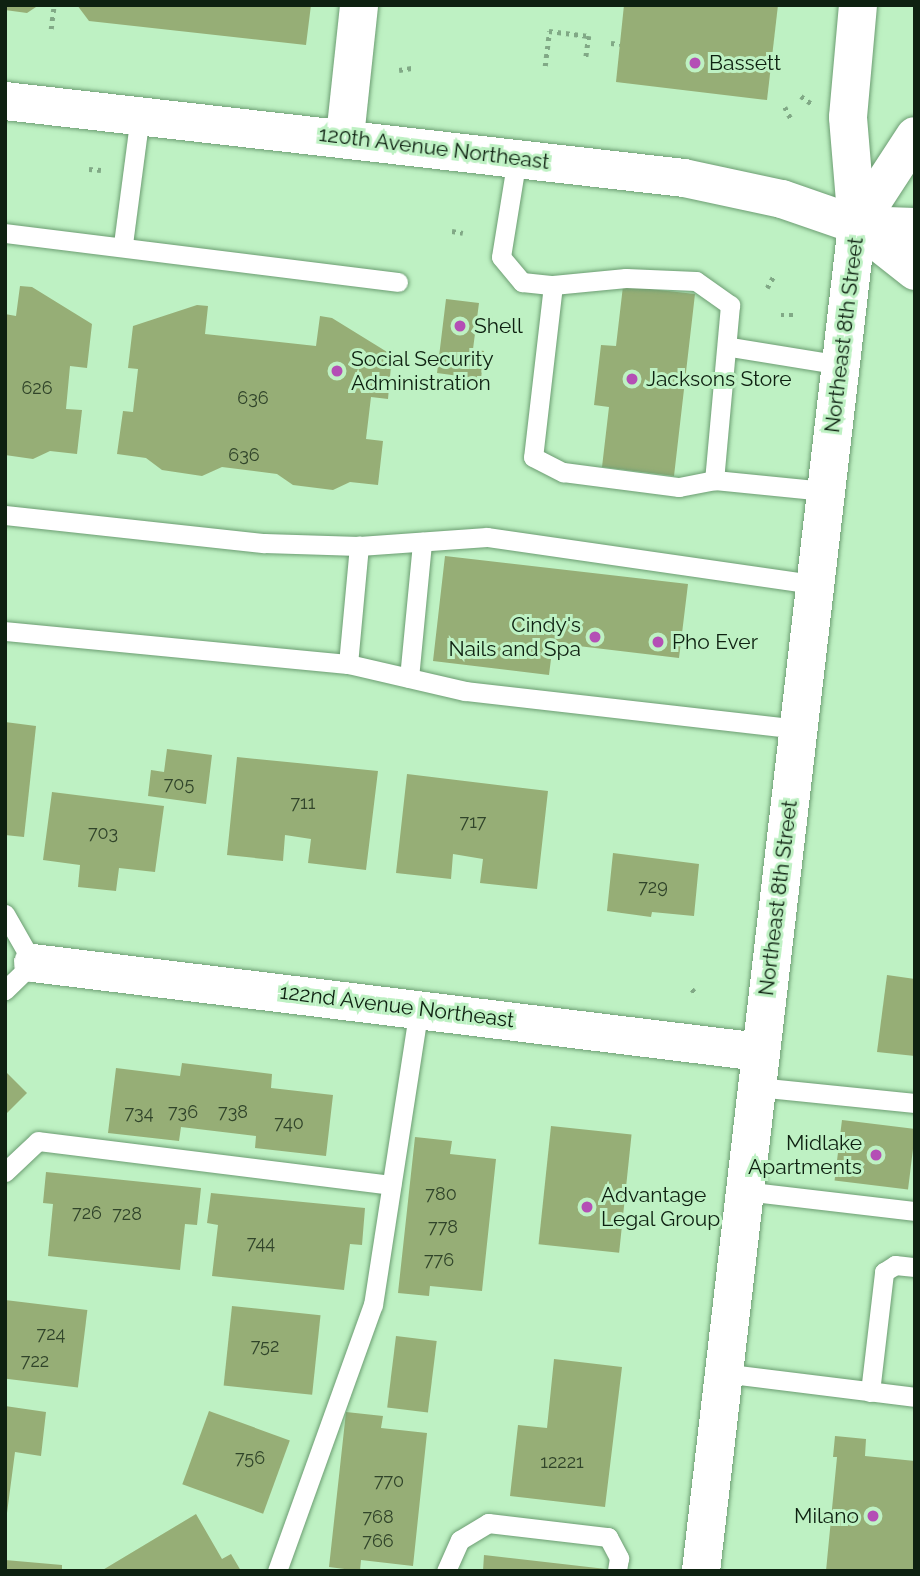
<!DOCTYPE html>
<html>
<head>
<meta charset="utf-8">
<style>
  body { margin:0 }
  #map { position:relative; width:920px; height:1576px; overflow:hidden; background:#bef1c3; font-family:Raleway,sans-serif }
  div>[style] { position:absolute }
  .building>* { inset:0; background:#96ae76; transform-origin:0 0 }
  .path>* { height:4.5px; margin-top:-2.25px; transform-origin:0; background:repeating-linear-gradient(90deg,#81a986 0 3.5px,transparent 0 8.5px) }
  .roads { filter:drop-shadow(0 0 2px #6c9d72) drop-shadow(0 0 2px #6c9d72) }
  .service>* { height:19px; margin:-9.5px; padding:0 9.5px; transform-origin:9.5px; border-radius:9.5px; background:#fff }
  .minor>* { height:38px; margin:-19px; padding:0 19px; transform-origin:19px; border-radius:19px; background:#fff }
  .secondary>* { height:38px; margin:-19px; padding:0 19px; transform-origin:19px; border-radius:19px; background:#fff }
  .primary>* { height:38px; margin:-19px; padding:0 19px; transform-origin:19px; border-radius:19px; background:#fff }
  .dots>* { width:19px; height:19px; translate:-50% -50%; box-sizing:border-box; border:4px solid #bef1c3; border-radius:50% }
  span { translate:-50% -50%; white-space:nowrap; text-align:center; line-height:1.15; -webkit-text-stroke:6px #bef1c3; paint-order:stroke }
  .number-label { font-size:18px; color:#30442a }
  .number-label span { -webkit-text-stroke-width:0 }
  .poi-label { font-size:21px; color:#0e2111 }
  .left { translate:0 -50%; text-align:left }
  .right { translate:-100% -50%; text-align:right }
  .street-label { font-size:21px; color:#0e2111 }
  .frame { position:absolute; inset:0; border:7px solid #0e2111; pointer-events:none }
</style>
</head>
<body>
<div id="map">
  <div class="building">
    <div style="clip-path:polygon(5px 5px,39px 5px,27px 13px,5px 10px)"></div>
    <div style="clip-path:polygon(77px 5px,311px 5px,306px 45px,89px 21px)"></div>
    <div style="clip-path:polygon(624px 5px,778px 5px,767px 100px,616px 82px)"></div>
    <div style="clip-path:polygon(20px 286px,32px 287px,92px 324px,87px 368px,70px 366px,66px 409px,82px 410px,77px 454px,50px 451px,33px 459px,5px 455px,5px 314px,16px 316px)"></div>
    <div style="clip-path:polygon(623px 286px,695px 294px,674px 476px,602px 467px,609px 407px,594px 405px,601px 345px,616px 346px)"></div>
    <div style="clip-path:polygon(446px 299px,479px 303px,473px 349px,484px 351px,481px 379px,437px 373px)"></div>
    <div style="clip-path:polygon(197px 305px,208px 306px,205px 334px,316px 346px,320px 316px,332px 318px,392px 355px,388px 399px,371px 397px,366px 439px,383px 441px,378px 485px,350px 482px,333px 490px,293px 485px,277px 474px,222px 467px,202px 476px,162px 470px,146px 458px,117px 454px,123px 411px,133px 412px,138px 369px,128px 368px,133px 326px)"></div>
    <div style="clip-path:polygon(445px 556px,688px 584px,679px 658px,553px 643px,549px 675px,433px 661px)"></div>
    <div style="clip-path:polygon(5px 722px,36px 726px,24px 837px,5px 835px)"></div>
    <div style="clip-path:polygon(167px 749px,212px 755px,206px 804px,148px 796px,151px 770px,164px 772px)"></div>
    <div style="clip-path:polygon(237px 757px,378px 771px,366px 870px,308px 863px,311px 839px,285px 835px,283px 861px,227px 855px)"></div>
    <div style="clip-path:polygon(407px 774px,548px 791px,537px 889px,480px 883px,483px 859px,453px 854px,451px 879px,396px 873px)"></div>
    <div style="clip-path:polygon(52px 792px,164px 806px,155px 872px,119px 868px,116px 891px,78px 887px,80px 865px,43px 860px)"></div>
    <div style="clip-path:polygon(613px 853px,699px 864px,694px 916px,652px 912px,651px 917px,607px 911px)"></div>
    <div style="clip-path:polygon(887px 975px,915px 979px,915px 1056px,877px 1052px)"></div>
    <div style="clip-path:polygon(182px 1063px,272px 1074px,271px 1088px,333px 1095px,326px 1156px,255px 1148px,256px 1136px,181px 1127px,179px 1141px,108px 1133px,116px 1068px,180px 1076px)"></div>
    <div style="clip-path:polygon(5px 1071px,27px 1093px,5px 1115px)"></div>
    <div style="left:842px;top:1120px;width:74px;height:61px;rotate:7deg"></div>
    <div style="left:551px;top:1126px;width:81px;height:119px;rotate:6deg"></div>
    <div style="clip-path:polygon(415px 1137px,452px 1141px,450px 1154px,496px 1159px,482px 1291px,430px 1286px,429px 1296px,398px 1293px)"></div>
    <div style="clip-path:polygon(46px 1172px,201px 1188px,197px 1225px,185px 1224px,180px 1270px,48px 1256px,53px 1204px,43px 1203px)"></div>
    <div style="clip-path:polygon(211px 1193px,365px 1208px,362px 1245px,350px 1244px,344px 1290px,212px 1276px,218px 1225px,207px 1223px)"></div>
    <div style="left:5px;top:1300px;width:83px;height:78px;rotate:7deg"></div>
    <div style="left:232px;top:1306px;width:89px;height:80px;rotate:6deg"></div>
    <div style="left:396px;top:1336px;width:41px;height:72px;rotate:7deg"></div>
    <div style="clip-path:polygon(554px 1359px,622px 1367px,605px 1507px,510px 1496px,518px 1425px,547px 1428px)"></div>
    <div style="clip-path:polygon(5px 1406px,46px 1412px,41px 1456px,15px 1452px,7px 1513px)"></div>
    <div style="left:209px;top:1411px;width:86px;height:78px;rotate:20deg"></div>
    <div style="clip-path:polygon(346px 1412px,383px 1416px,381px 1428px,427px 1433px,413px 1566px,361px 1560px,360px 1571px,329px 1567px)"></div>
    <div style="clip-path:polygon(835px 1436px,866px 1439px,865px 1456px,915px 1461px,915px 1571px,826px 1571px,837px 1457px,833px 1457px)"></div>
    <div style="clip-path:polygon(196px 1514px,222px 1559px,231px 1554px,241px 1571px,101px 1571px)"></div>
    <div style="clip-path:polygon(484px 1555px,606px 1569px,606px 1571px,483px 1571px)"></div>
    <div style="clip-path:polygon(5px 1560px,62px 1565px,62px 1571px,5px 1571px)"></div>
  </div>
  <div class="path">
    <div style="left:51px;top:29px;width:24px;rotate:-83deg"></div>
    <div style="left:611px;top:43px;width:9px;rotate:6deg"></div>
    <div style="left:545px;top:66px;width:35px;rotate:-83deg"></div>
    <div style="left:549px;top:31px;width:40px;rotate:7.1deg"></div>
    <div style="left:589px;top:36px;width:21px;rotate:98deg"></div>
    <div style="left:399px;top:70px;width:13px;rotate:-9deg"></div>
    <div style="left:801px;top:96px;width:14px;rotate:36deg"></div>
    <div style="left:785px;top:107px;width:13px;rotate:63deg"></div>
    <div style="left:89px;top:169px;width:12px;rotate:5deg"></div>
    <div style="left:452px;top:231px;width:11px;rotate:10deg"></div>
    <div style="left:767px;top:288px;width:13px;rotate:-61deg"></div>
    <div style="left:781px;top:315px;width:12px"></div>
    <div style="left:692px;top:989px;width:8px;rotate:50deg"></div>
  </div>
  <div class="roads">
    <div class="service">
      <div style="left:517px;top:158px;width:100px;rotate:99.2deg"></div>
      <div style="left:501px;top:257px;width:33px;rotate:50deg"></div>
      <div style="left:522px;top:282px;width:31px;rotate:6deg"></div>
      <div style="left:553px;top:285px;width:173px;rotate:96.6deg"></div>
      <div style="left:533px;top:457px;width:34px;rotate:27deg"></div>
      <div style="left:563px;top:472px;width:117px;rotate:7.4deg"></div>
      <div style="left:679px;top:487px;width:36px;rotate:-11deg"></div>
      <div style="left:5px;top:233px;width:396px;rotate:7.1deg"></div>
      <div style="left:123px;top:244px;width:130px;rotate:-82.5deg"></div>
      <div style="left:553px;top:285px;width:73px;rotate:-5.5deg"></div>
      <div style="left:626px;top:278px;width:70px;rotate:2.5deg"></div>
      <div style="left:696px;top:281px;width:42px;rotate:35.2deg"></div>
      <div style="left:730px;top:305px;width:176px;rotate:95.2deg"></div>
      <div style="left:714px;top:480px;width:112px;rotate:5.7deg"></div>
      <div style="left:730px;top:347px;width:112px;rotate:9.2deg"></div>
      <div style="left:5px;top:515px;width:261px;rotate:6.2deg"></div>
      <div style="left:264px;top:543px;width:95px;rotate:1.8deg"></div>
      <div style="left:359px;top:546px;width:128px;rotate:-4deg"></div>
      <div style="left:487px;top:537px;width:331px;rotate:8.2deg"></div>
      <div style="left:5px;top:631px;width:345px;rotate:5.5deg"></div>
      <div style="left:348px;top:664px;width:120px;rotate:13deg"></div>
      <div style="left:465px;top:691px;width:335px;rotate:6.5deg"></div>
      <div style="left:348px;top:664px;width:119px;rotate:-84.7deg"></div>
      <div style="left:409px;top:678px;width:137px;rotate:-84.5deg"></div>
      <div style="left:5px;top:914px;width:56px;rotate:60.3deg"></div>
      <div style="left:33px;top:963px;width:39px;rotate:136deg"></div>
      <div style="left:757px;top:1087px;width:159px;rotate:5.8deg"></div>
      <div style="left:5px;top:1172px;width:45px;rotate:-43.2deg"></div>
      <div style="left:38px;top:1141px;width:356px;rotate:7.1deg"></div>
      <div style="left:744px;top:1191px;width:172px;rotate:6.7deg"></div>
      <div style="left:723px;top:1373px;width:193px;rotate:7.1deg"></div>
      <div style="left:870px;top:1392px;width:121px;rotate:-83.3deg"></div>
      <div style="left:884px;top:1272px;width:13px;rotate:-32deg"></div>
      <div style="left:895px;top:1265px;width:20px;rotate:6deg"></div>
      <div style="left:277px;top:1571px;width:283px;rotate:-70.2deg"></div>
      <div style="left:373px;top:1305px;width:302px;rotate:-81.2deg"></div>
      <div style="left:446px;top:1571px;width:34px;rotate:-66deg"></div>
      <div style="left:460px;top:1540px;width:33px;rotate:-31deg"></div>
      <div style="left:488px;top:1523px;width:121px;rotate:6.7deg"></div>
      <div style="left:608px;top:1537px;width:24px;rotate:62deg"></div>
      <div style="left:619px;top:1558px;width:13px;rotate:99deg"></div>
    </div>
    <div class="minor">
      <div style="left:345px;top:137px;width:133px;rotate:-83.9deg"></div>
      <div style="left:33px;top:963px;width:732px;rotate:6.98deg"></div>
    </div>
    <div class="secondary">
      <div style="left:5px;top:101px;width:683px;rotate:6.47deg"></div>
      <div style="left:684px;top:178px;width:100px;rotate:12.1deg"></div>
      <div style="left:782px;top:199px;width:79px;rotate:19.1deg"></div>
      <div style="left:857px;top:225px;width:58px;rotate:2deg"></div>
      <div style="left:857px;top:225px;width:74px;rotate:38.4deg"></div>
    </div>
    <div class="primary">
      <div style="left:857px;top:225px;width:106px;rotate:-56.9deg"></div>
      <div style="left:701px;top:1571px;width:1355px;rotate:-83.39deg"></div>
      <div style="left:857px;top:225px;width:108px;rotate:-94.8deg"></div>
      <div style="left:848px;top:117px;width:112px;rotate:-84.9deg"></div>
    </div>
  </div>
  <div class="dots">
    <div style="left:695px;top:63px;background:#b44fb5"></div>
    <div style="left:460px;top:326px;background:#b44fb5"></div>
    <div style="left:337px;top:371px;background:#b44fb5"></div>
    <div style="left:632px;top:379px;background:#b44fb5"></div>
    <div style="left:595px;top:637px;background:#b44fb5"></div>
    <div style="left:658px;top:642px;background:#b44fb5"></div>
    <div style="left:876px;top:1155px;background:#b44fb5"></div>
    <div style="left:587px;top:1207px;background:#b44fb5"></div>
    <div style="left:873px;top:1516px;background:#b44fb5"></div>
  </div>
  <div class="number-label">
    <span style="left:37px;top:388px">626</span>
    <span style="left:253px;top:398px">636</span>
    <span style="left:244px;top:455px">636</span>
    <span style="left:179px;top:784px">705</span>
    <span style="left:303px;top:803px">711</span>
    <span style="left:473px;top:822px">717</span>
    <span style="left:103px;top:833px">703</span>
    <span style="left:653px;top:887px">729</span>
    <span style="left:183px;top:1112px">736</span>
    <span style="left:233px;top:1112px">738</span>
    <span style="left:139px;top:1113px">734</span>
    <span style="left:289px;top:1123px">740</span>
    <span style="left:441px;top:1194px">780</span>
    <span style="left:87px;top:1213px">726</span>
    <span style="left:127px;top:1214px">728</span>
    <span style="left:443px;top:1227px">778</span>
    <span style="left:261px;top:1243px">744</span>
    <span style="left:439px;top:1260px">776</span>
    <span style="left:51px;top:1334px">724</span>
    <span style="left:265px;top:1346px">752</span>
    <span style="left:35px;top:1361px">722</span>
    <span style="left:250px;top:1458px">756</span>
    <span style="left:562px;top:1462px">12221</span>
    <span style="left:389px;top:1481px">770</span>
    <span style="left:378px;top:1517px">768</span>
    <span style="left:378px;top:1541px">766</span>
  </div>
  <div class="poi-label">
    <span class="left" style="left:709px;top:63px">Bassett</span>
    <span class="left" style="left:474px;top:326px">Shell</span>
    <span class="left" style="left:351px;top:371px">Social Security<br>Administration</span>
    <span class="left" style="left:646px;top:379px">Jacksons Store</span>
    <span class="right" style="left:581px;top:637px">Cindy's<br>Nails and Spa</span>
    <span class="left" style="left:672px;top:642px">Pho Ever</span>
    <span class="right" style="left:862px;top:1155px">Midlake<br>Apartments</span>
    <span class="left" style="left:601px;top:1207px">Advantage<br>Legal Group</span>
    <span class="right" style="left:859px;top:1516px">Milano</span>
  </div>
  <div class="street-label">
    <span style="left:434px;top:148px;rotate:7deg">120th Avenue Northeast</span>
    <span style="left:844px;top:335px;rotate:-83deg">Northeast 8th Street</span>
    <span style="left:778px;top:898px;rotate:-83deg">Northeast 8th Street</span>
    <span style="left:397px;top:1006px;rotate:7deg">122nd Avenue Northeast</span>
  </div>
  <div class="frame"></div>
</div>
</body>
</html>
